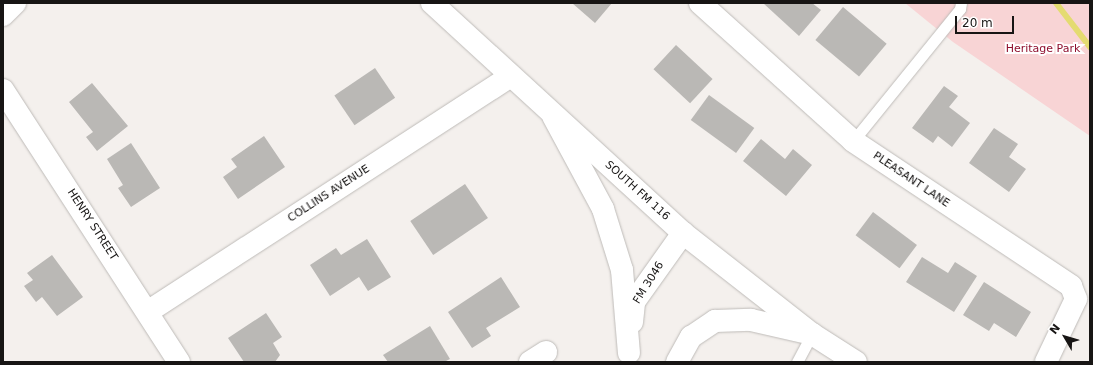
<!DOCTYPE html>
<html>
<head>
<meta charset="utf-8">
<style>
  body { margin:0 }
  #map { position:relative; width:1093px; height:365px; overflow:hidden; background:#f4f0ed; font-family:"DejaVu Sans",sans-serif }
  div>[style] { position:absolute }
  .green>* { inset:0; background:#f8d4d5 }
  .stream>* { height:6px; margin:-3px; padding:0 3px; transform-origin:3px; border-radius:3px; background:#e4db71 }
  .building>* { inset:0; background:#bab8b5; transform-origin:0 0 }
  .roads { filter:drop-shadow(0 0 1px #bebbb8) drop-shadow(0 0 1px #bebbb8) }
  .service>* { height:11px; margin:-5.5px; padding:0 5.5px; transform-origin:5.5px; border-radius:5.5px; background:#fff }
  .minor>* { height:22px; margin:-11px; padding:0 11px; transform-origin:11px; border-radius:11px; background:#fff }
  .tertiary>* { height:22px; margin:-11px; padding:0 11px; transform-origin:11px; border-radius:11px; background:#fff }
  .secondary>* { height:22px; margin:-11px; padding:0 11px; transform-origin:11px; border-radius:11px; background:#fff }
  span { translate:-50% -50%; white-space:nowrap; text-align:center; line-height:1.15; -webkit-text-stroke:4px #fff; paint-order:stroke }
  .park-label { font-size:11px; color:#8f102f }
  .street-label { font-size:11px; color:#171514 }
  .frame { position:absolute; inset:0; border:4px solid #171514; pointer-events:none }
  .north { position:absolute; left:1045px; top:317px; width:40px; height:40px; -webkit-text-stroke:3px #fff; paint-order:stroke; rotate:308deg; font-size:11px; font-weight:700; line-height:16px; text-align:center; color:#171514 }
  .north::after { content:''; display:block; margin:auto; width:14px; height:18px; background:#171514; clip-path:polygon(50% 0,100% 100%,50% 72%,0 100%) }
  .scale { position:absolute; left:955px; top:16px; width:59px; height:18px; box-sizing:border-box; border:2px solid #171514; border-top:0; padding-left:5px; font-size:12px; line-height:14px; white-space:nowrap; color:#171514; -webkit-text-stroke:3px #fff; paint-order:stroke }
</style>
</head>
<body>
<div id="map">
  <div class="green">
    <div style="clip-path:polygon(905px 3px,1090px 3px,1090px 136px,953px 42px)"></div>
  </div>
  <div class="stream">
    <div style="left:1056px;top:3px;width:56px;rotate:52.3deg"></div>
  </div>
  <div class="building">
    <div style="clip-path:polygon(572px 3px,612px 3px,595px 23px)"></div>
    <div style="clip-path:polygon(763px 3px,812px 3px,821px 10px,799px 36px)"></div>
    <div style="left:843px;top:7px;width:57px;height:43px;rotate:40deg"></div>
    <div style="left:676px;top:45px;width:50px;height:33px;rotate:43deg"></div>
    <div style="left:375px;top:68px;width:36px;height:49px;rotate:56deg"></div>
    <div style="clip-path:polygon(92px 83px,128px 126px,97px 151px,86px 137px,93px 132px,69px 102px)"></div>
    <div style="clip-path:polygon(944px 86px,958px 96px,949px 107px,970px 123px,952px 147px,938px 136px,933px 143px,912px 128px)"></div>
    <div style="left:709px;top:95px;width:56px;height:31px;rotate:36deg"></div>
    <div style="clip-path:polygon(994px 128px,1018px 144px,1009px 157px,1026px 169px,1009px 192px,969px 163px)"></div>
    <div style="clip-path:polygon(264px 136px,285px 167px,238px 199px,223px 177px,237px 167px,231px 159px)"></div>
    <div style="clip-path:polygon(761px 139px,785px 159px,793px 149px,812px 165px,786px 196px,743px 161px)"></div>
    <div style="clip-path:polygon(131px 143px,160px 188px,131px 207px,118px 188px,123px 185px,107px 159px)"></div>
    <div style="left:465px;top:184px;width:41px;height:66px;rotate:56deg"></div>
    <div style="left:873px;top:212px;width:55px;height:29px;rotate:37deg"></div>
    <div style="clip-path:polygon(367px 239px,391px 277px,368px 291px,359px 277px,330px 296px,310px 265px,336px 248px,341px 255px)"></div>
    <div style="clip-path:polygon(52px 255px,83px 297px,57px 316px,42px 297px,36px 302px,24px 286px,33px 280px,27px 273px)"></div>
    <div style="clip-path:polygon(922px 257px,948px 273px,955px 262px,977px 276px,954px 312px,906px 282px)"></div>
    <div style="clip-path:polygon(501px 277px,520px 307px,486px 328px,491px 336px,472px 348px,448px 312px)"></div>
    <div style="clip-path:polygon(984px 282px,1031px 312px,1016px 337px,994px 323px,989px 331px,963px 315px)"></div>
    <div style="clip-path:polygon(266px 313px,282px 337px,273px 343px,280px 355px,275px 362px,244px 362px,228px 338px)"></div>
    <div style="clip-path:polygon(430px 326px,450px 359px,444px 362px,388px 362px,383px 355px)"></div>
  </div>
  <div class="roads">
    <div class="service">
      <div style="left:853px;top:141px;width:170px;rotate:-51deg"></div>
      <div style="left:960px;top:9px;width:6px;rotate:-81deg"></div>
      <div style="left:797px;top:362px;width:32px;rotate:-62deg"></div>
    </div>
    <div class="minor">
      <div style="left:700px;top:3px;width:206px;rotate:42deg"></div>
      <div style="left:853px;top:141px;width:262px;rotate:33.6deg"></div>
      <div style="left:1071px;top:286px;width:14px;rotate:69deg"></div>
      <div style="left:1076px;top:299px;width:70px;rotate:115.5deg"></div>
      <div style="left:3px;top:15px;width:17px;rotate:-45deg"></div>
      <div style="left:3px;top:90px;width:324px;rotate:57.1deg"></div>
      <div style="left:149px;top:311px;width:429px;rotate:-33deg"></div>
      <div style="left:530px;top:362px;width:19px;rotate:-32deg"></div>
    </div>
    <div class="tertiary">
      <div style="left:553px;top:116px;width:106px;rotate:61.7deg"></div>
      <div style="left:603px;top:209px;width:64px;rotate:72.7deg"></div>
      <div style="left:622px;top:270px;width:83px;rotate:85.2deg"></div>
      <div style="left:632px;top:322px;width:20px;rotate:-84deg"></div>
      <div style="left:634px;top:302px;width:85px;rotate:-54.6deg"></div>
      <div style="left:677px;top:362px;width:29px;rotate:-61deg"></div>
      <div style="left:691px;top:337px;width:29px;rotate:-34deg"></div>
      <div style="left:715px;top:321px;width:36px;rotate:-2deg"></div>
      <div style="left:751px;top:320px;width:63px;rotate:12.9deg"></div>
    </div>
    <div class="secondary">
      <div style="left:432px;top:3px;width:340px;rotate:42.5deg"></div>
      <div style="left:683px;top:233px;width:164px;rotate:38.1deg"></div>
      <div style="left:812px;top:334px;width:52px;rotate:32.5deg"></div>
    </div>
  </div>
  <div class="park-label">
    <span style="left:1043px;top:49px">Heritage Park</span>
  </div>
  <div class="street-label">
    <span style="left:911px;top:180px;rotate:34deg">PLEASANT LANE</span>
    <span style="left:637px;top:191px;rotate:42deg">SOUTH FM 116</span>
    <span style="left:329px;top:194px;rotate:-33deg">COLLINS AVENUE</span>
    <span style="left:92px;top:225px;rotate:57deg">HENRY STREET</span>
    <span style="left:649px;top:283px;rotate:-58deg">FM 3046</span>
  </div>
  <div class="frame"></div>
  <div class="north">N</div>
  <div class="scale">20 m</div>
</div>
</body>
</html>
